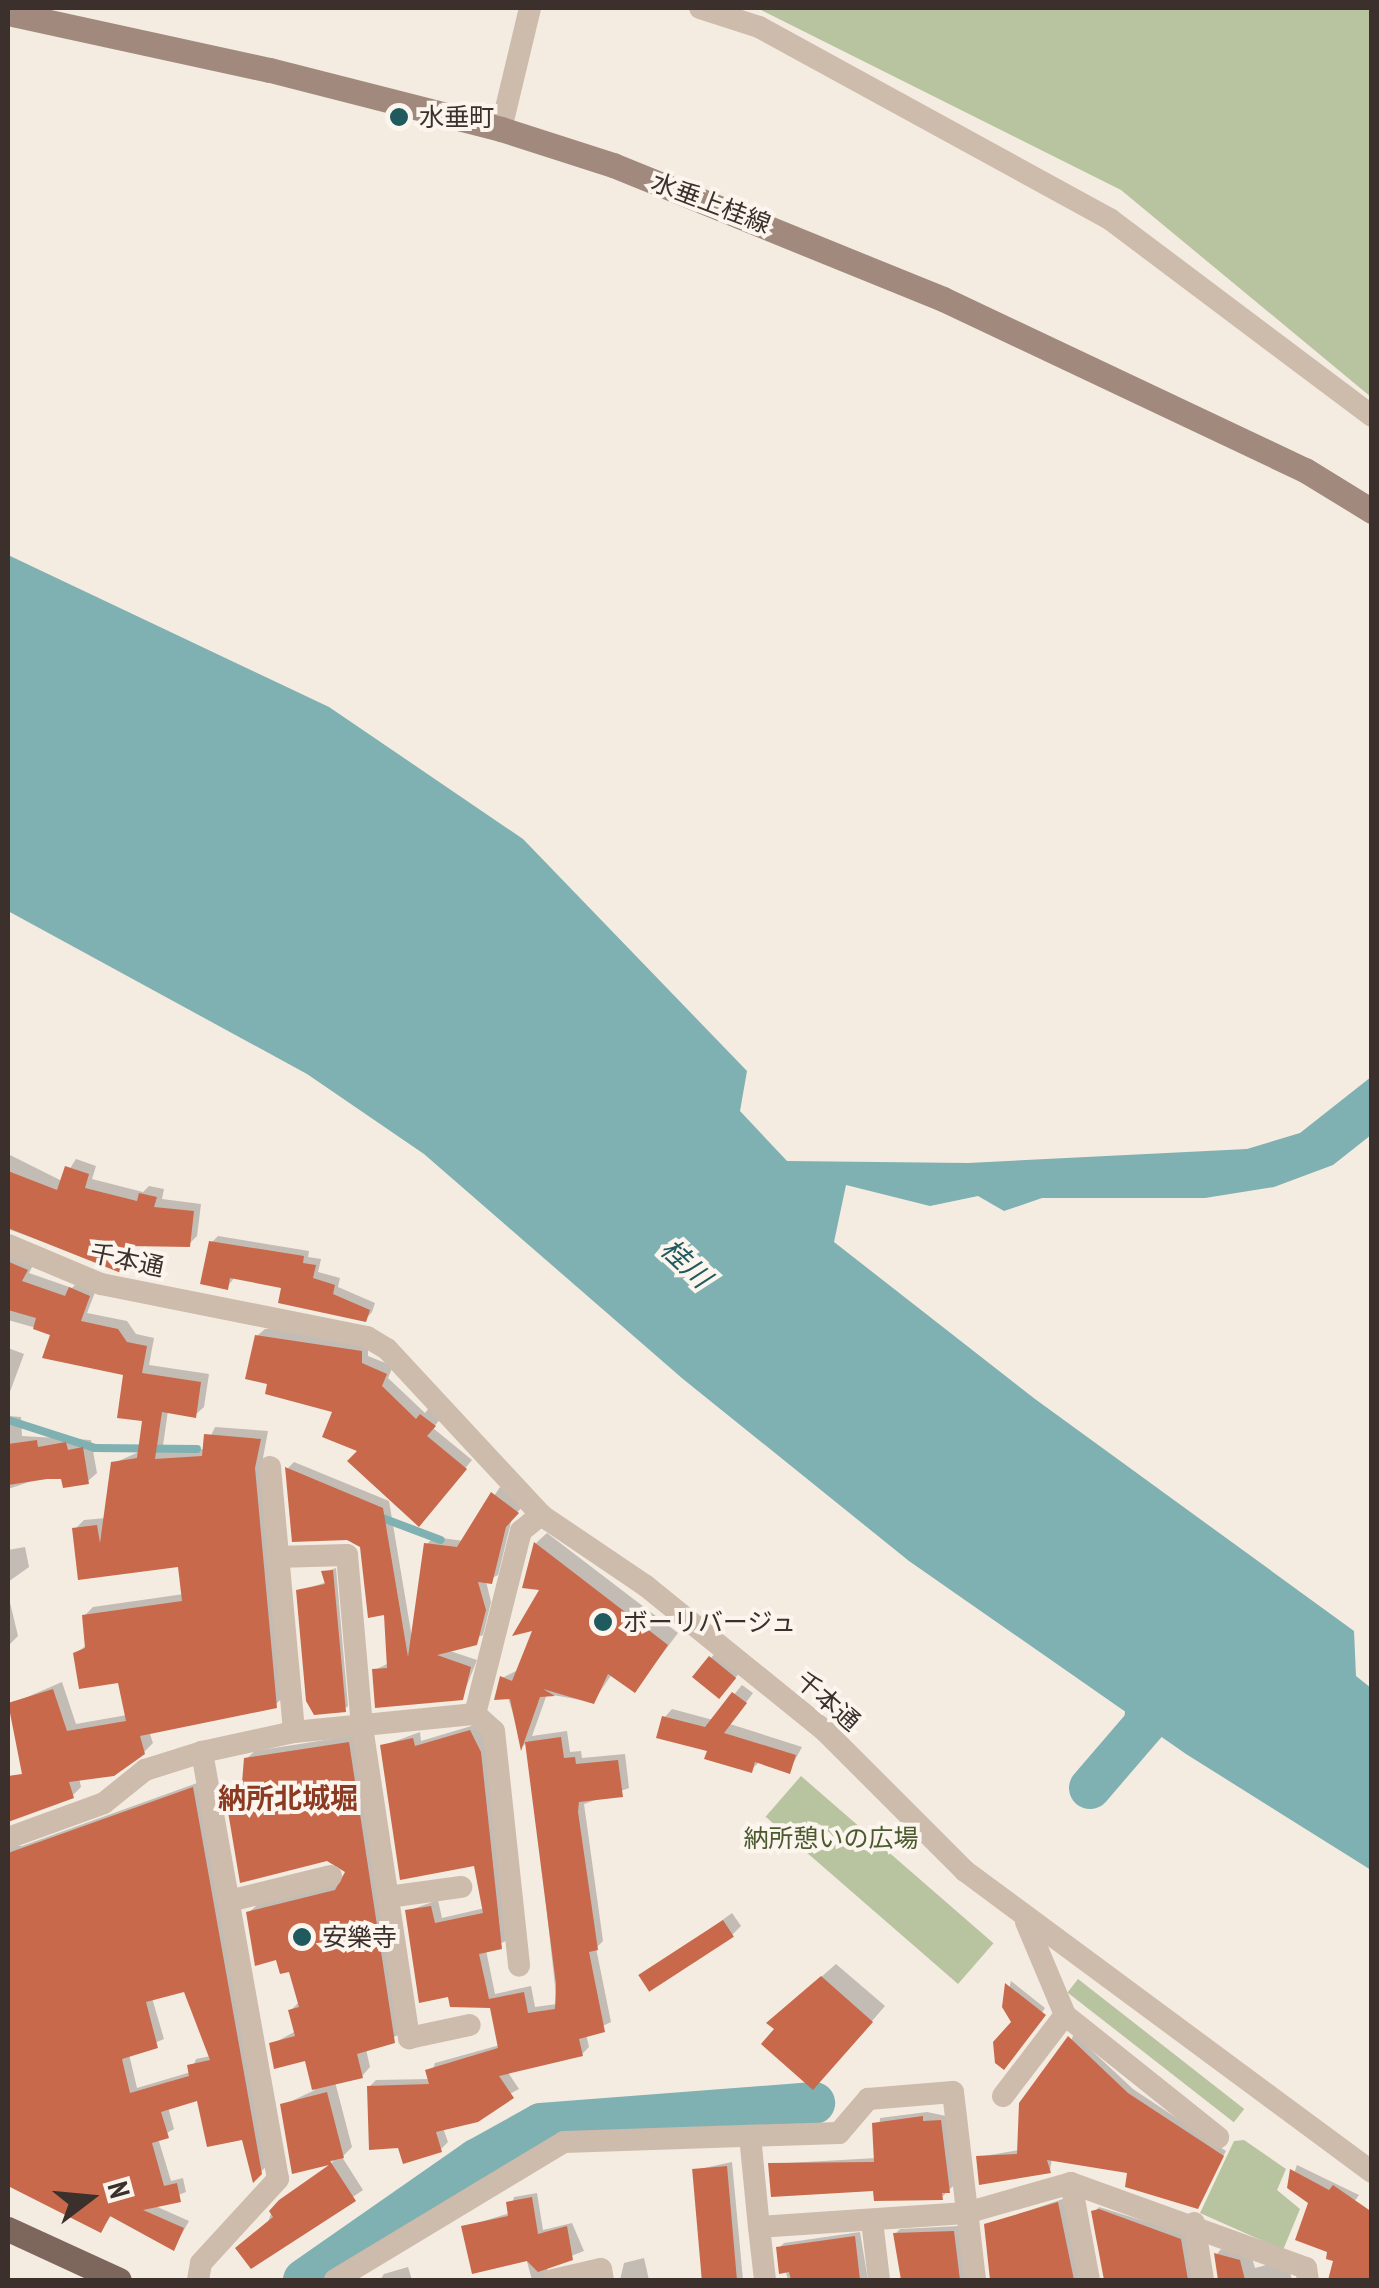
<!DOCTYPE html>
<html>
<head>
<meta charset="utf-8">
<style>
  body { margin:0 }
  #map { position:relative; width:1379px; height:2288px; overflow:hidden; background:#f4ebe1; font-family:"PT Sans Narrow","Noto Sans JP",sans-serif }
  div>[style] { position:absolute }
  .green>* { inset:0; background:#b8c4a0; transform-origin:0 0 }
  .water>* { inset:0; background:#7fb0b2 }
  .shadow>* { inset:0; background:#0003 }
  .stream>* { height:8px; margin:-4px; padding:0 4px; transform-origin:4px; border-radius:4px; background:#7fb0b2 }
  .river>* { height:42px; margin:-21px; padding:0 21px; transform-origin:21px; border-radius:21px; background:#7fb0b2 }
  .building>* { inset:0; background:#c8694b; transform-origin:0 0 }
  .street>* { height:22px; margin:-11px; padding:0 11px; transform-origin:11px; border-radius:11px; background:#cdbbac }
  .secondary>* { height:25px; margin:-12.5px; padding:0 12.5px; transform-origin:12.5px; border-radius:12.5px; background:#a18a7d }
  .primary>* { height:25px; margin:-12.5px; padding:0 12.5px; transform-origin:12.5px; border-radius:12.5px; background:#7d675c }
  .dots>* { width:28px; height:28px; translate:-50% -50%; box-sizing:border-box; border:5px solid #fbf5ee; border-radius:50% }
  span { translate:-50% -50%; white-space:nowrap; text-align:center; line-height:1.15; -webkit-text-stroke:8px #fbf5ee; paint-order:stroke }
  .poi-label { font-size:25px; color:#3b302b }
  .left { translate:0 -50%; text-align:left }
  .street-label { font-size:25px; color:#3b302b }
  .park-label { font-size:25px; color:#4a5a2e }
  .water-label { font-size:28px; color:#1f5a5e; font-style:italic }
  .neighbourhood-label { font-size:28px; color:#8c3b22; font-weight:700 }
  .frame { position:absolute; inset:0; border:10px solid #3b302b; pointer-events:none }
  .north { position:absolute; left:40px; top:2148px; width:100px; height:100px; -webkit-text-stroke:8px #fbf5ee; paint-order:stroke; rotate:74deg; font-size:28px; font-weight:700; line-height:40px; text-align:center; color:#3b302b }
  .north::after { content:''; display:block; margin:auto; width:35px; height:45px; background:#3b302b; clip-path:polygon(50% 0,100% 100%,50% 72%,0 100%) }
</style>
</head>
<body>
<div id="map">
  <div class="green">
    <div style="clip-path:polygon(757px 8px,1371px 8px,1371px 397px,1121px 190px)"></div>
    <div style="left:801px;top:1776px;width:255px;height:54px;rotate:41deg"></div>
    <div style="left:1078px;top:1979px;width:211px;height:17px;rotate:38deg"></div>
    <div style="clip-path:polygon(1244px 2140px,1286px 2169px,1277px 2190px,1300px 2209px,1283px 2250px,1200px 2213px,1234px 2141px)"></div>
  </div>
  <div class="water">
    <div style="clip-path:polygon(8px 555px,329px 707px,523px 839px,747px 1071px,740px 1111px,787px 1161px,968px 1163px,1247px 1149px,1300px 1133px,1371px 1077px,1371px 1135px,1333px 1165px,1274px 1187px,1205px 1198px,1042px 1198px,1004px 1211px,978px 1196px,930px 1206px,846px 1185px,834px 1242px,1035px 1399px,1354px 1631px,1356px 1676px,1371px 1688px,1371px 1870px,1186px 1754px,909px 1561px,683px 1379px,424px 1154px,307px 1074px,8px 911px)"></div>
  </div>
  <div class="shadow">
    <div style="clip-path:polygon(8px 1154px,62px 1181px,76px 1159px,96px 1166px,92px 1179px,143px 1192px,149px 1186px,164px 1189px,162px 1199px,201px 1204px,197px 1236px,189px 1244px,133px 1243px,121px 1270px,8px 1229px)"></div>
    <div style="clip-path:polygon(218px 1236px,309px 1251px,308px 1257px,321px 1259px,318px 1272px,340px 1278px,338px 1287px,375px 1303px,372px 1312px,366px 1319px,284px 1286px,235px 1277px,227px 1287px,212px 1242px)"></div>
    <div style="clip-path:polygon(8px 1243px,35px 1261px,29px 1273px,72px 1288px,80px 1280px,97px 1287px,87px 1313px,127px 1321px,136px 1334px,154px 1338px,149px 1365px,209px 1374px,204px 1407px,195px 1415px,168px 1411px,162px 1452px,205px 1449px,215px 1427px,268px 1431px,263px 1458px,284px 1696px,275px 1705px,149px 1731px,153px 1743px,144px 1752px,79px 1778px,81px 1787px,72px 1796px,8px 1820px,8px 1779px,26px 1775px,11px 1704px,62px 1682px,76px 1724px,127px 1715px,120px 1680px,75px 1654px,88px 1644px,84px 1616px,93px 1607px,184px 1594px,180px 1564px,80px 1578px,75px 1529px,84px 1520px,106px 1518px,114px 1463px,141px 1451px,145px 1419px,126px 1373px,54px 1333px,8px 1320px)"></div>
    <div style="clip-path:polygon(289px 1328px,368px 1344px,368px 1356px,393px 1366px,388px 1378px,425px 1413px,429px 1408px,441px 1418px,433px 1428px,472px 1460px,426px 1516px,361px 1450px,336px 1411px,270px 1382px,257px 1336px,265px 1329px)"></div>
    <div style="clip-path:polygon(8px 1348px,24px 1354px,8px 1397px)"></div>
    <div style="clip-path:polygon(8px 1416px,21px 1417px,22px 1436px,91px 1440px,97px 1473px,88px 1481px,47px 1476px,8px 1489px)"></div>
    <div style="clip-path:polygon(294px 1462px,389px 1501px,412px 1638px,427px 1544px,434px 1537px,464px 1541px,500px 1487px,524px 1505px,512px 1518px,498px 1575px,486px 1581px,491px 1602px,483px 1635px,447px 1650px,477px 1660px,462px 1698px,375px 1670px,389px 1663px,386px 1612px,362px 1546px,288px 1468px)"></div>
    <div style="clip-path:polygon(547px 1533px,678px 1633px,635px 1690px,612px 1674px,593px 1702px,547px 1694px,532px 1736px,567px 1731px,570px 1752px,581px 1751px,582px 1758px,625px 1754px,629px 1788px,584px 1804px,603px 1941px,596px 1948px,611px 2022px,586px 2034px,589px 2047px,582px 2054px,507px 2071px,519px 2089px,443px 2128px,448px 2142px,441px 2149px,369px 2087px,376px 2080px,430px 2079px,435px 2063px,500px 2045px,492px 2005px,407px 1911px,438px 1900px,442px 1918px,485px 1908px,476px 1863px,382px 1746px,420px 1732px,421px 1741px,478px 1724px,484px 1729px,508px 1940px,486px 1950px,495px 1994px,531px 1986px,535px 2007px,557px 2004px,528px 1741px,523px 1746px,502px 1678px,520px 1669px,536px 1627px,543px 1588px,536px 1543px)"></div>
    <div style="clip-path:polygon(25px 1547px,29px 1567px,8px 1582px,8px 1550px)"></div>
    <div style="clip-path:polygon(336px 1568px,348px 1706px,344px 1709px,299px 1591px,327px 1582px,324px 1572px)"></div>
    <div style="clip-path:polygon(8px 1594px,18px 1636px,8px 1646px)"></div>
    <div style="clip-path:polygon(719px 1649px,743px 1668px,722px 1695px,711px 1658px)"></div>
    <div style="clip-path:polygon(742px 1685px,753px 1693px,730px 1724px,802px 1747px,789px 1771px,760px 1761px,751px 1770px,664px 1718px,672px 1709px,713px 1720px)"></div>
    <div style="clip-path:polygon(357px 1735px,403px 2033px,366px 2049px,370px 2067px,362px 2076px,335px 2082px,352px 2147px,342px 2157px,363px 2190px,252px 2266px,272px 2211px,334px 2161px,294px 2170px,283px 2105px,315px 2090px,307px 2058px,272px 2044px,296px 2031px,291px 2010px,300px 2001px,291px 1969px,248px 1913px,257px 1905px,342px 1884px,349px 1871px,226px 1789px,245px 1778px,246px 1759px,255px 1751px)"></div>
    <div style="clip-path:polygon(evenodd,200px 1782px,268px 2165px,254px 2178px,243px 2137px,199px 2098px,168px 2107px,174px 2129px,158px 2138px,171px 2181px,183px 2178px,186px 2192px,153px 2205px,189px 2221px,174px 2248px,112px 2215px,100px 2230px,8px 2183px,8px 1844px,22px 1846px,200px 1782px,185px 1989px,211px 2056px,196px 2059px,191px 2072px,137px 2088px,129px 2054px,164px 2039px,152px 1998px,185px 1989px)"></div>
    <div style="clip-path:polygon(732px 1913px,741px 1926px,732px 1935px,643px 1978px)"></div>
    <div style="clip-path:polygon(836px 1964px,885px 2006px,827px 2073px,777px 2029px,784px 2010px)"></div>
    <div style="clip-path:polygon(1011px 1981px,1045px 2008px,1008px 2063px,1014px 2023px,1005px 2006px)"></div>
    <div style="clip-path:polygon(1074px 2034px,1133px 2089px,1226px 2151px,1197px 2206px,1130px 2171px,1052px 2158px,1050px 2171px,978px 2157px,1020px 2150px)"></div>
    <div style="clip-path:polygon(927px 2112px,946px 2116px,954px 2185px,942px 2197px,770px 2164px,877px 2158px,880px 2118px)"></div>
    <div style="clip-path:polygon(732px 2162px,743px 2280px,702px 2280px,695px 2170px)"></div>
    <div style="clip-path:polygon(1297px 2165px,1359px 2195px,1344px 2216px,1372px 2221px,1372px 2280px,1334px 2280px,1336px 2259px,1311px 2202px,1289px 2187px)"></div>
    <div style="clip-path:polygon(537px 2193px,543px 2230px,572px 2223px,584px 2251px,548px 2265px,547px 2280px,532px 2280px,526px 2258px,464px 2227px,510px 2213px,514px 2197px)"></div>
    <div style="clip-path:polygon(1063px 2199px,1082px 2280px,992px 2280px,986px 2225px)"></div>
    <div style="clip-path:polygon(1099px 2207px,1186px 2234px,1195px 2280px,1105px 2280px,1094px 2212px)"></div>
    <div style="clip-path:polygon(959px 2226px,967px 2280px,902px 2280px,895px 2234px,900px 2229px)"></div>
    <div style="clip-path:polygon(860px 2232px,868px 2280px,788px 2280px,779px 2248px,784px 2243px)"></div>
    <div style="clip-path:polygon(1221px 2249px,1252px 2258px,1255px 2268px,1270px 2264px,1290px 2272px,1292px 2280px,1224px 2280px,1217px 2254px)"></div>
    <div style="clip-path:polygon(644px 2258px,649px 2280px,620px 2280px,624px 2263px)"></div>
    <div style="clip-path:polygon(408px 2267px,412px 2280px,380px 2280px,384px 2274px)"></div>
  </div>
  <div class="stream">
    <div style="left:8px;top:1420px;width:91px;rotate:17.8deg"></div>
    <div style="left:95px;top:1448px;width:102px;rotate:0.6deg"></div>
    <div style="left:377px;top:1516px;width:68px;rotate:20.6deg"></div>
  </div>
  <div class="river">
    <div style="left:1090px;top:1788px;width:84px;rotate:-49.3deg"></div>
    <div style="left:1145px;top:1724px;width:58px;rotate:-85.1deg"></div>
    <div style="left:304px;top:2280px;width:210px;rotate:-34.9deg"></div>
    <div style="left:476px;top:2160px;width:74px;rotate:-29deg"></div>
    <div style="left:541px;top:2124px;width:274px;rotate:-4.4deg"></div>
  </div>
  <div class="building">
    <div style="clip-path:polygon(65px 1166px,89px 1174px,85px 1188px,137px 1201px,139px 1193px,157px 1197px,154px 1207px,194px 1211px,190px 1247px,128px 1246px,121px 1273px,8px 1228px,8px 1171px,57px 1190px)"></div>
    <div style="clip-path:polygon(209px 1241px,304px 1256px,303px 1263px,316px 1265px,313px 1278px,335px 1285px,333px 1294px,370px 1310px,366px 1322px,278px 1303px,281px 1288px,230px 1278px,228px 1290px,200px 1284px)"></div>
    <div style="clip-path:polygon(9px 1262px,28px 1270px,22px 1281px,65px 1296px,69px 1287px,90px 1296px,81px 1321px,118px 1329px,127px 1342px,147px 1346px,142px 1373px,201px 1382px,196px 1418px,162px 1412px,155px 1459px,202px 1456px,204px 1434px,261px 1439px,255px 1468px,277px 1708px,140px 1736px,145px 1754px,114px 1776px,69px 1782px,74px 1798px,8px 1822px,8px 1776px,22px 1774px,8px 1703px,53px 1689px,67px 1731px,126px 1721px,118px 1683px,79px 1689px,73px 1653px,85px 1648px,82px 1615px,182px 1601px,178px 1567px,78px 1580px,72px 1528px,97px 1525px,100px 1543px,111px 1462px,137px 1458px,142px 1421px,117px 1418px,123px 1375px,42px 1358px,50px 1335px,33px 1329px,36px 1318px,8px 1310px)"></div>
    <div style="clip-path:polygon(255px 1335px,362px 1351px,362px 1363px,387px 1374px,382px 1386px,416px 1419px,420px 1414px,436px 1426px,427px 1436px,467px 1469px,419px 1527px,347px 1461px,357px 1451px,322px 1437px,332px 1412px,265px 1394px,267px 1384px,245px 1379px)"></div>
    <div style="clip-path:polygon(37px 1440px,38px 1447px,66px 1442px,68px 1450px,83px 1447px,89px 1484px,63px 1488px,61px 1479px,47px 1479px,8px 1485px,8px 1444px)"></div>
    <div style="clip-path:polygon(285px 1467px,383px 1508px,408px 1657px,424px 1543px,457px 1547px,491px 1492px,519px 1513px,506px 1527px,492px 1584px,478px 1582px,486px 1610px,477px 1645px,437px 1655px,471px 1667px,463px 1700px,375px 1708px,372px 1669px,387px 1668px,384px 1615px,368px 1618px,360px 1547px,347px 1540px,292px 1542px)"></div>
    <div style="clip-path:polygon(534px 1542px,668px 1645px,635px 1693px,608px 1674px,594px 1704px,543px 1689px,555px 1696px,540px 1697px,521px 1751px,510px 1699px,494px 1700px,500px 1676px,512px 1681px,532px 1631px,512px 1636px,539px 1590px,522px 1588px)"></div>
    <div style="clip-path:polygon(333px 1570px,346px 1712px,314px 1715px,306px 1701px,296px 1590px,325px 1584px,321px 1571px)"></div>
    <div style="left:709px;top:1656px;width:35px;height:27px;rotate:39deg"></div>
    <div style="clip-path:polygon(732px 1692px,747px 1703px,724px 1733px,796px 1755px,790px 1774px,755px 1762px,752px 1773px,704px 1759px,707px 1751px,656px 1738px,662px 1716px,705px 1727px)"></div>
    <div style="clip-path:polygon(470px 1730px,481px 1752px,502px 1949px,479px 1954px,489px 1999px,524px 1992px,528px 2013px,555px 2009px,556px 1984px,525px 1742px,561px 1737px,564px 1758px,575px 1757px,576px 1764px,618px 1760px,623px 1797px,579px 1802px,578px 1812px,598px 1950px,589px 1952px,605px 2032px,579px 2039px,583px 2056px,499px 2076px,514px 2098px,478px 2122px,436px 2132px,442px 2152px,403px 2164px,398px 2148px,369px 2150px,367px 2086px,429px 2084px,425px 2070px,498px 2048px,490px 2008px,450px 2007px,448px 1997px,419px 2003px,405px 1910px,431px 1906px,435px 1923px,483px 1913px,474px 1866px,400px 1880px,380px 1745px,413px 1738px,415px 1746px)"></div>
    <div style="clip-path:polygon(349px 1742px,395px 2043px,357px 2054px,363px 2078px,312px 2090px,305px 2061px,274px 2069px,269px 2043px,295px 2036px,288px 2010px,299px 2007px,289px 1972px,280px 1974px,276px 1960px,255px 1966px,246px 1912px,335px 1890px,345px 1872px,327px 1861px,240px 1883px,224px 1788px,242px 1783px,244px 1758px)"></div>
    <div style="clip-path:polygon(evenodd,193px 1787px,262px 2174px,253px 2183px,242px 2140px,207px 2147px,197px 2101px,161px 2112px,169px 2138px,152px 2143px,164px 2186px,177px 2183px,181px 2202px,143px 2210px,184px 2228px,174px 2251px,110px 2216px,101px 2233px,8px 2186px,8px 1853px,193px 1787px,184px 1992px,210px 2060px,187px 2065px,189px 2076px,130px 2093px,122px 2059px,158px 2048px,146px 2002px,184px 1992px)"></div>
    <div style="left:723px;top:1920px;width:20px;height:101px;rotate:57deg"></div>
    <div style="clip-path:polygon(821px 1976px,873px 2022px,813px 2090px,761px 2044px,774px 2029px,766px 2023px)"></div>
    <div style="clip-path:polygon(1005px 1983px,1046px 2015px,1004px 2070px,995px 2063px,993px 2042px,1011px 2022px,1002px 2007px)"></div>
    <div style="clip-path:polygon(1068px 2036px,1128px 2093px,1224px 2156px,1198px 2209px,1125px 2187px,1127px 2173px,1047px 2160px,1051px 2173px,979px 2185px,976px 2156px,1017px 2154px,1019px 2103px)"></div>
    <div style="clip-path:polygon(327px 2092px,344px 2158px,330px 2161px,356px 2201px,251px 2269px,235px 2248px,273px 2217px,269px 2211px,279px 2200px,329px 2165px,292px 2174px,280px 2104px)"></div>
    <div style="clip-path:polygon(923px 2116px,923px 2121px,941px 2120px,950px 2193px,942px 2193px,943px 2200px,874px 2201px,873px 2191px,771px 2197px,768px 2163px,874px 2162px,872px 2123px)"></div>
    <div style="left:727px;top:2166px;width:114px;height:35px;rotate:85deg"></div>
    <div style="clip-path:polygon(1290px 2169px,1329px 2190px,1333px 2185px,1372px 2212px,1372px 2280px,1328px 2280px,1333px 2261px,1326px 2259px,1327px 2252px,1295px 2240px,1308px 2203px,1287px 2188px)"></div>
    <div style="clip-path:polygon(532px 2197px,538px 2234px,567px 2226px,573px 2260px,538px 2272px,527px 2261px,472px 2274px,461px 2226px,508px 2216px,506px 2202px)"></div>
    <div style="clip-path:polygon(1058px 2202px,1074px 2280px,990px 2280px,984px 2224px)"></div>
    <div style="clip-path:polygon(1099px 2209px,1181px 2239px,1188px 2280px,1104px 2280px,1091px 2211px)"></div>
    <div style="clip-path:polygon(954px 2231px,960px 2280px,901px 2280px,893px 2233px)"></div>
    <div style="clip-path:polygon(855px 2236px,860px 2280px,791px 2280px,789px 2272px,779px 2274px,776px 2247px)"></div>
    <div style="clip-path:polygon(1214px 2253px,1240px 2260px,1245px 2280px,1218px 2280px)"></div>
  </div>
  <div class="street">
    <div style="left:700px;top:8px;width:62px;rotate:17.9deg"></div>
    <div style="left:759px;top:27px;width:401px;rotate:28.7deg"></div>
    <div style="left:1111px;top:220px;width:326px;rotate:36.9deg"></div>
    <div style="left:501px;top:129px;width:124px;rotate:-76.5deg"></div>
    <div style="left:8px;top:1245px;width:101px;rotate:22.8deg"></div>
    <div style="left:101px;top:1284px;width:271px;rotate:11.3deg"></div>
    <div style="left:367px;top:1337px;width:23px;rotate:31deg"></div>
    <div style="left:387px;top:1349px;width:226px;rotate:47.1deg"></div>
    <div style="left:541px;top:1515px;width:127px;rotate:34.1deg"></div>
    <div style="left:646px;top:1586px;width:230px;rotate:39deg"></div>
    <div style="left:825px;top:1731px;width:198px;rotate:45deg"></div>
    <div style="left:965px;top:1871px;width:506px;rotate:36.49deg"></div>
    <div style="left:270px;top:1467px;width:266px;rotate:84.8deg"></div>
    <div style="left:276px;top:1557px;width:71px;rotate:-1.6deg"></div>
    <div style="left:347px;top:1555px;width:173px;rotate:85deg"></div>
    <div style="left:362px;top:1727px;width:315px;rotate:81.4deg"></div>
    <div style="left:409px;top:2038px;width:62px;rotate:-12deg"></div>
    <div style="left:475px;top:1714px;width:25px;rotate:42deg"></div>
    <div style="left:494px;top:1731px;width:236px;rotate:83.9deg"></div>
    <div style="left:8px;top:1838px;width:102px;rotate:-20deg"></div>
    <div style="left:104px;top:1803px;width:53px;rotate:-38.8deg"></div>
    <div style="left:145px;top:1770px;width:60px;rotate:-17.5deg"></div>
    <div style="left:202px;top:1752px;width:94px;rotate:-12.3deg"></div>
    <div style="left:294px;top:1732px;width:182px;rotate:-5.7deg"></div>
    <div style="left:475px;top:1714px;width:189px;rotate:-75.9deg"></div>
    <div style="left:521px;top:1531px;width:26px;rotate:-39deg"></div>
    <div style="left:388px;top:1897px;width:74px;rotate:-7.8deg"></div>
    <div style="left:229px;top:1901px;width:105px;rotate:-13.8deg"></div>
    <div style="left:1026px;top:1922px;width:101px;rotate:67.2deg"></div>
    <div style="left:1065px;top:2015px;width:196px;rotate:38.6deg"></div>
    <div style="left:1003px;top:2096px;width:102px;rotate:-52.6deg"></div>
    <div style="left:750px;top:2136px;width:91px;rotate:84.4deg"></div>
    <div style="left:1071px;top:2183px;width:99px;rotate:79.5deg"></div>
    <div style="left:872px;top:2221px;width:59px;rotate:83.2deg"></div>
    <div style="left:1194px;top:2223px;width:58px;rotate:81deg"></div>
    <div style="left:198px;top:2280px;width:17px;rotate:-80deg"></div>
    <div style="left:201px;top:2263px;width:114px;rotate:-47.5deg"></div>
    <div style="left:278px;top:2179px;width:434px;rotate:-100.1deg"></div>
    <div style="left:335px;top:2280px;width:267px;rotate:-31.1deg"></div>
    <div style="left:564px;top:2142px;width:275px;rotate:-1.9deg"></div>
    <div style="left:839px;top:2133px;width:45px;rotate:-49.5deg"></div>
    <div style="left:868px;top:2099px;width:85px;rotate:-4.7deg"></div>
    <div style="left:953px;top:2092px;width:189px;rotate:83.3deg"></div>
    <div style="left:553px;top:2280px;width:49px;rotate:-12.9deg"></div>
    <div style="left:601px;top:2269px;width:11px;rotate:80deg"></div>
    <div style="left:765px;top:2280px;width:53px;rotate:-96.5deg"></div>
    <div style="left:759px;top:2227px;width:207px;rotate:-3.9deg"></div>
    <div style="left:966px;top:2213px;width:109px;rotate:-15.9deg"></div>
    <div style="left:1071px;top:2183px;width:250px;rotate:19.9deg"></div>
    <div style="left:1306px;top:2268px;width:12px;rotate:81deg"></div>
  </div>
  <div class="secondary">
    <div style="left:8px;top:13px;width:268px;rotate:12.3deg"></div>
    <div style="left:270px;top:70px;width:238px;rotate:14.3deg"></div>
    <div style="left:501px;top:129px;width:118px;rotate:17.8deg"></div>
    <div style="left:613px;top:165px;width:356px;rotate:22.1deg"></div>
    <div style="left:943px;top:299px;width:400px;rotate:25.3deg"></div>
    <div style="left:1305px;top:470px;width:79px;rotate:31.5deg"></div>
  </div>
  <div class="primary">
    <div style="left:8px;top:2229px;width:122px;rotate:24.7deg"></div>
  </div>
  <div class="dots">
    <div style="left:399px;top:117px;background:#1f5a5e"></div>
    <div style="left:603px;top:1622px;background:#1f5a5e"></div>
    <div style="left:302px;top:1937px;background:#1f5a5e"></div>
  </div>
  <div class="poi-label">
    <span class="left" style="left:419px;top:117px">水垂町</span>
    <span class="left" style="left:623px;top:1622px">ボーリバージュ</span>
    <span class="left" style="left:322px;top:1937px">安樂寺</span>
  </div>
  <div class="street-label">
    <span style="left:711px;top:203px;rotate:21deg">水垂上桂線</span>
    <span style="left:127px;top:1260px;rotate:12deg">千本通</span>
    <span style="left:828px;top:1701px;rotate:41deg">千本通</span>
  </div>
  <div class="park-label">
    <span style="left:831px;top:1838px">納所憩いの広場</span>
  </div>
  <div class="water-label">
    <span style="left:686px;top:1263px;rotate:43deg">桂川</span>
  </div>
  <div class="neighbourhood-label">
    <span style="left:288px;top:1798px">納所北城堀</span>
  </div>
  <div class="frame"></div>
  <div class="north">N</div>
</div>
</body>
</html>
